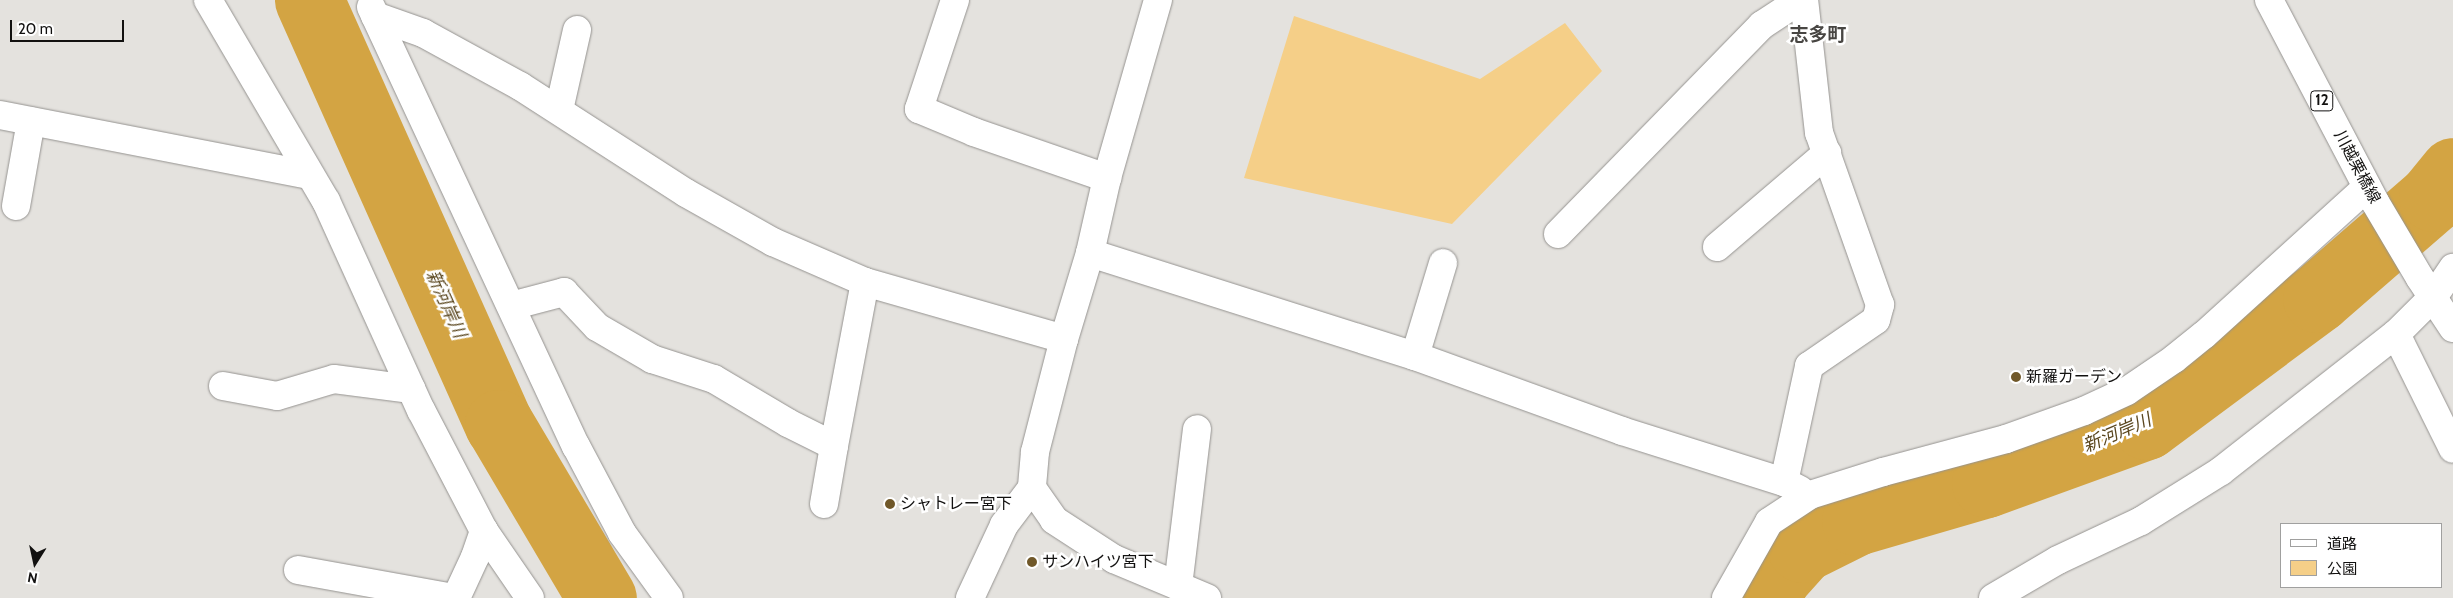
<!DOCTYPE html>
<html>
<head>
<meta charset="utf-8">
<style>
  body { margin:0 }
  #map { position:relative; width:2453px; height:598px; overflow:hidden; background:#e4e2de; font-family:Cabin,"Noto Sans JP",sans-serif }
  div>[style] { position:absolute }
  .green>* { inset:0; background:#f5cf88 }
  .river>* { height:69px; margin:-34.5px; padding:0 34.5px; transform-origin:34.5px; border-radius:34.5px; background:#d3a443 }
  .roads { filter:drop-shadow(0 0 1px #959390) drop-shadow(0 0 1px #959390) }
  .minor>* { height:28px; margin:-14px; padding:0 14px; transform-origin:14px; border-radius:14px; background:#fff }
  .major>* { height:28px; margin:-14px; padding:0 14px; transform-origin:14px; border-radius:14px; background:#fff }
  .dots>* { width:14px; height:14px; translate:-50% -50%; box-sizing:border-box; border:2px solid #fff; border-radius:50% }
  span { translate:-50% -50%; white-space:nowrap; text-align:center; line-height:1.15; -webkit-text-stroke:5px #fff; paint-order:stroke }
  .shield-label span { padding:1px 4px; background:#fff; border:1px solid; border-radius:4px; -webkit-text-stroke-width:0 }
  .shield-label { font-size:15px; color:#121110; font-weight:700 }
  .street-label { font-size:16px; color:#121110 }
  .poi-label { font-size:16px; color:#121110 }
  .left { translate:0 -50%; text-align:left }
  .water-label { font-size:18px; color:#5a461e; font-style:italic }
  .quarter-label { font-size:19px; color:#484643; font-weight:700 }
  .legend { position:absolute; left:2280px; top:523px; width:162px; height:65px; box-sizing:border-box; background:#fff; border:1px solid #a0a09f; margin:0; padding:6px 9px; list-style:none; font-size:15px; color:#121110 }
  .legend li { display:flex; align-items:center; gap:10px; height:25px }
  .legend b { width:25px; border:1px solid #a0a09f }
  .north { position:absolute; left:10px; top:538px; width:50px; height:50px; -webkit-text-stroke:4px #fff; paint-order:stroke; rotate:190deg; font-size:14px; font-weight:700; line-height:20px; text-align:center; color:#121110 }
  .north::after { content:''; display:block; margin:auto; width:18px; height:22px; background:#121110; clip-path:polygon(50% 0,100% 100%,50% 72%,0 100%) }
  .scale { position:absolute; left:10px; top:20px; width:114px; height:22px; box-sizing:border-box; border:2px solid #121110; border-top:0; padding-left:6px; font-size:15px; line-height:18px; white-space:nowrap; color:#121110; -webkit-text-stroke:4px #fff; paint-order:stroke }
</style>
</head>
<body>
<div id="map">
  <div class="green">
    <div style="clip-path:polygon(1294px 16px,1480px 79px,1565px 23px,1602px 71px,1452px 224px,1244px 178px)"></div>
  </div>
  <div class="river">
    <div style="left:309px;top:0;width:465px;rotate:65.9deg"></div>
    <div style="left:499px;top:424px;width:202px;rotate:59.4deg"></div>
    <div style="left:1767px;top:598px;width:22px;rotate:-68deg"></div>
    <div style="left:1775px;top:578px;width:40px;rotate:-48deg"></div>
    <div style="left:1802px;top:548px;width:60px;rotate:-26.6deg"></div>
    <div style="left:1856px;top:521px;width:135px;rotate:-16.3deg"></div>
    <div style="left:1986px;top:483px;width:170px;rotate:-19.9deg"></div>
    <div style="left:2146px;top:425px;width:213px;rotate:-36.6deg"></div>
    <div style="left:2317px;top:298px;width:154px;rotate:-41deg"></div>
    <div style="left:2433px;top:197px;width:32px;rotate:-51deg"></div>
  </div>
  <div class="roads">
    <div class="minor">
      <div style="left:208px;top:0;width:233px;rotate:59.6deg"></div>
      <div style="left:326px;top:201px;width:230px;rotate:65.6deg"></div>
      <div style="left:421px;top:410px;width:136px;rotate:62.5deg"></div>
      <div style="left:484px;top:531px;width:81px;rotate:55.5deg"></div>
      <div style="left:955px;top:0;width:115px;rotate:108.3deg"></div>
      <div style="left:919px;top:109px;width:60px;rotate:22.7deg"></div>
      <div style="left:974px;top:132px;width:141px;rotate:19.1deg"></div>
      <div style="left:1158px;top:0;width:185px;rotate:106deg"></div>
      <div style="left:1107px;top:178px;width:77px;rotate:102.8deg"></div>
      <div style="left:1090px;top:253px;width:90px;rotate:106.8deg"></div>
      <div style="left:1064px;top:339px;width:117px;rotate:104.4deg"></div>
      <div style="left:1035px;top:452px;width:36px;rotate:95deg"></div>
      <div style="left:1032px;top:488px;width:39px;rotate:55deg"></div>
      <div style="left:1054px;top:520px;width:72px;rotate:33deg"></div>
      <div style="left:1114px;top:559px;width:101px;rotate:22.8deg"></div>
      <div style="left:371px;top:7px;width:485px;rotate:65deg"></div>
      <div style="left:576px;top:446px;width:98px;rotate:62.1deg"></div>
      <div style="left:622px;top:533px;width:80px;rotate:54.1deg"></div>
      <div style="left:375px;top:16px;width:51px;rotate:19.5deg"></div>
      <div style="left:423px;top:33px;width:111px;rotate:28.7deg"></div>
      <div style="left:520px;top:86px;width:197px;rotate:32.8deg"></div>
      <div style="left:686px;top:193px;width:100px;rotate:29.4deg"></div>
      <div style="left:773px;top:242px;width:100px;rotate:23.5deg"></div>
      <div style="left:865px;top:282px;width:207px;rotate:16deg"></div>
      <div style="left:559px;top:110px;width:82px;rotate:-77.3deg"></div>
      <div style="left:0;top:115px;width:315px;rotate:11deg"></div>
      <div style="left:16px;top:206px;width:86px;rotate:-80deg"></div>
      <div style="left:1558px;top:234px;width:292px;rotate:-45.7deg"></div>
      <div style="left:1762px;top:25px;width:45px;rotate:-33.3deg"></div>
      <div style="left:1717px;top:247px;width:145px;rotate:-40.5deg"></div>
      <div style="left:1090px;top:253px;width:341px;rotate:17.6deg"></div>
      <div style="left:1415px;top:356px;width:220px;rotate:19.9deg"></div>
      <div style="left:1622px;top:431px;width:170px;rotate:17.5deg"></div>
      <div style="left:511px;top:306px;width:55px;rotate:-14.8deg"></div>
      <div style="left:564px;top:292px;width:48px;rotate:46.7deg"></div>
      <div style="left:597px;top:327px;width:64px;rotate:30.2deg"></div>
      <div style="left:652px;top:359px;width:65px;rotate:17.9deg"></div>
      <div style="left:714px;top:379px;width:86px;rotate:30.7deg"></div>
      <div style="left:788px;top:423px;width:51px;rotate:26.6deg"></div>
      <div style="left:834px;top:446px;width:167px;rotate:-79.3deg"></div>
      <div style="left:2396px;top:334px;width:128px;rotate:63.6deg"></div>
      <div style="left:1415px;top:356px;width:97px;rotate:-73.2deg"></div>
      <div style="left:223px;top:386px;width:55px;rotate:10.5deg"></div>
      <div style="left:277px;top:396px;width:59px;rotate:-16.6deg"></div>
      <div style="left:334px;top:379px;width:78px;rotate:7.4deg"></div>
      <div style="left:1800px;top:490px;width:18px;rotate:-153deg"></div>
      <div style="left:1784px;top:482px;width:119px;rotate:-77.8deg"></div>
      <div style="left:1809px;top:366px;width:81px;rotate:-34.5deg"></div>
      <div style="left:1876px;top:320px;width:16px;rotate:-75deg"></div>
      <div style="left:1880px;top:305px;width:182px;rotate:-109.5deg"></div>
      <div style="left:1819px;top:133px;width:134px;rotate:-96.4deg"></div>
      <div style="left:824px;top:504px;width:59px;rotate:-80.2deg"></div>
      <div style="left:298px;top:570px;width:158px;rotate:10.2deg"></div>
      <div style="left:1178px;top:586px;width:158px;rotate:-83.1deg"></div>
      <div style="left:456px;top:598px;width:45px;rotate:-65.1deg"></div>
      <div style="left:475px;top:557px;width:28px;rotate:-71deg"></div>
      <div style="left:970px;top:598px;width:81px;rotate:-65deg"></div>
      <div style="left:1004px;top:525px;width:46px;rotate:-52.9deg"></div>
      <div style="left:1726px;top:598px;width:87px;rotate:-60.5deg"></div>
      <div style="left:1769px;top:522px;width:49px;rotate:-33.4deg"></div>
      <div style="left:1810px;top:495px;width:77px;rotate:-17.5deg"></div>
      <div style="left:1883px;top:472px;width:127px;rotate:-15deg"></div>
      <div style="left:2006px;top:439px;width:83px;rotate:-19.7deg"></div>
      <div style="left:2084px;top:411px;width:47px;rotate:-24.9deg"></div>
      <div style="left:2127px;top:391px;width:57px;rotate:-34.2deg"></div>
      <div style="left:2174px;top:359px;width:38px;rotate:-39deg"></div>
      <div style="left:2204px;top:335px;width:220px;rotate:-42.2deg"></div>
      <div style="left:1993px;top:598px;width:75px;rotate:-30.3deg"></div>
      <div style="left:2058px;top:560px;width:92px;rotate:-25.2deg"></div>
      <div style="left:2141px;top:521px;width:94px;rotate:-32deg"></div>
      <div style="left:2221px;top:471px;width:222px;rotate:-38.1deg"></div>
      <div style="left:2396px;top:334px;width:54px;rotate:-45deg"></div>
      <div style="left:2434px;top:296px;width:34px;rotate:-56deg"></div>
    </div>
    <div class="major">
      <div style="left:2269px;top:0;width:228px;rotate:62.3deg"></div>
      <div style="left:2375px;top:202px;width:88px;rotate:59.4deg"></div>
      <div style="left:2420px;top:278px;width:60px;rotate:56.6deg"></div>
    </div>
  </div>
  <div class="dots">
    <div style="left:2016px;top:377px;background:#705829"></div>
    <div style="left:890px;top:504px;background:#705829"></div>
    <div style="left:1032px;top:562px;background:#705829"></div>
  </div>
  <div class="shield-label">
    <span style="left:2322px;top:101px">12</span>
  </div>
  <div class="street-label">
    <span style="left:2357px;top:167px;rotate:62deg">川越栗橋線</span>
  </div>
  <div class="poi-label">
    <span class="left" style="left:2026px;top:377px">新羅ガーデン</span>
    <span class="left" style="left:900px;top:504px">シャトレー宮下</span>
    <span class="left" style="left:1042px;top:562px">サンハイツ宮下</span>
  </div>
  <div class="water-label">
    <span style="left:446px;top:304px;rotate:66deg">新河岸川</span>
    <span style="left:2117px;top:433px;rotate:-23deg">新河岸川</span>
  </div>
  <div class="quarter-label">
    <span style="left:1818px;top:35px">志多町</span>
  </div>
  <ul class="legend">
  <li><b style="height:6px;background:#fff"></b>道路</li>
  <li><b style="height:14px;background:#f5cf88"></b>公園</li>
  </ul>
  <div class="north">N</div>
  <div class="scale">20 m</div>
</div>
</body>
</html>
